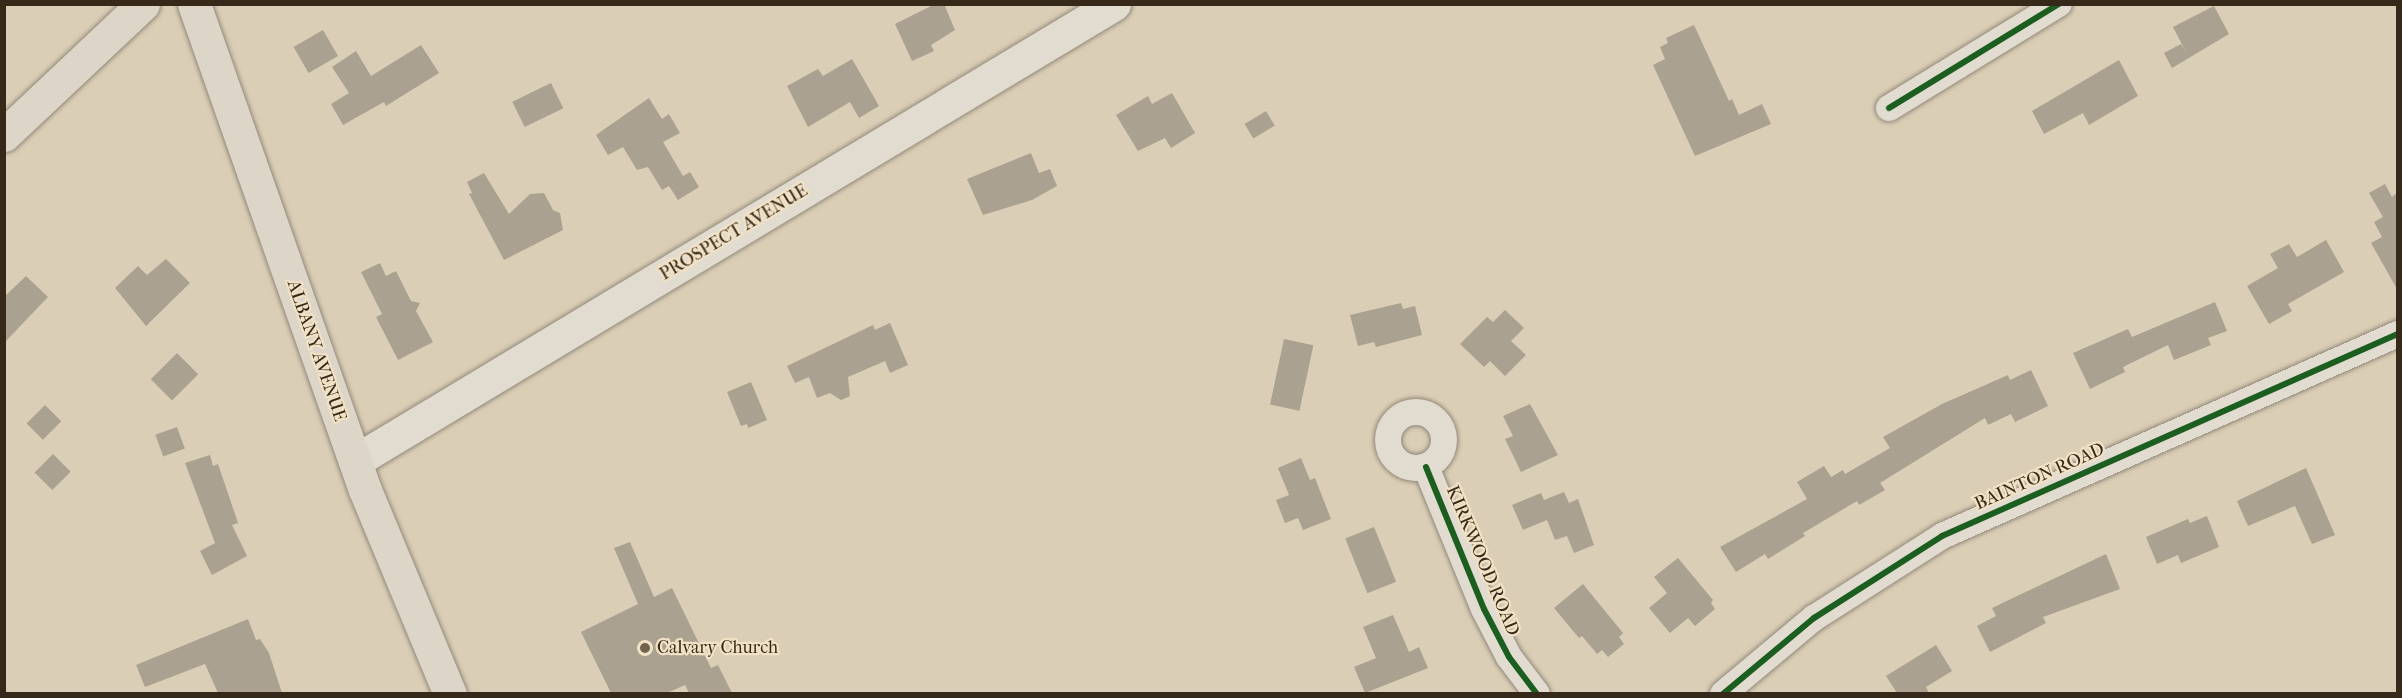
<!DOCTYPE html>
<html>
<head>
<meta charset="utf-8">
<style>
  body { margin:0 }
  #map { position:relative; width:2402px; height:698px; overflow:hidden; background:#daceb6; font-family:"IM FELL French Canon",serif }
  div>[style] { position:absolute }
  .building>* { inset:0; background:#aba191; transform-origin:0 0 }
  .roads { filter:drop-shadow(0 0 2px #92897a) drop-shadow(0 0 2px #92897a) }
  .street>* { height:26px; margin:-13px; padding:0 13px; transform-origin:13px; border-radius:13px; background:#e2dcd0 }
  .street>.ring { margin:-13px; padding:0; box-sizing:content-box; background:none; border:26px solid #e2dcd0; border-radius:50% }
  .secondary>* { height:33px; margin:-16.5px; padding:0 16.5px; transform-origin:16.5px; border-radius:16.5px; background:#e2dcd0 }
  .primary>* { height:33px; margin:-16.5px; padding:0 16.5px; transform-origin:16.5px; border-radius:16.5px; background:#ddd6c8 }
  .highway>* { height:33px; margin:-16.5px; padding:0 16.5px; transform-origin:16.5px; border-radius:16.5px; background:#ddd6c8 }
  .cycleway>* { height:6px; margin:-3px; padding:0 3px; transform-origin:3px; border-radius:3px; background:#1b5e20 }
  .dots>* { width:16px; height:16px; translate:-50% -50%; box-sizing:border-box; border:3px solid #f1e2c6; border-radius:50% }
  span { translate:-50% -50%; white-space:nowrap; text-align:center; line-height:1.15; -webkit-text-stroke:4.5px #f1e2c6; paint-order:stroke }
  .street-label { font-size:18px; color:#372919 }
  .poi-label { font-size:18px; color:#372919 }
  .left { translate:0 -50%; text-align:left }
  .frame { position:absolute; inset:0; border:6px solid #372919; pointer-events:none }
</style>
</head>
<body>
<div id="map">
  <div class="building">
    <div style="clip-path:polygon(935px 4px,944px 4px,955px 30px,931px 45px,934px 51px,912px 61px,895px 24px)"></div>
    <div style="clip-path:polygon(2214px 6px,2229px 34px,2172px 68px,2164px 53px,2181px 44px,2186px 52px,2173px 27px)"></div>
    <div style="clip-path:polygon(1694px 25px,1729px 101px,1732px 99px,1739px 115px,1762px 104px,1771px 124px,1695px 156px,1653px 65px,1665px 59px,1660px 47px,1668px 43px,1666px 38px)"></div>
    <div style="left:323px;top:30px;width:30px;height:34px;rotate:60deg"></div>
    <div style="clip-path:polygon(421px 45px,439px 73px,386px 106px,384px 102px,343px 125px,331px 104px,349px 93px,332px 67px,356px 51px,371px 76px)"></div>
    <div style="clip-path:polygon(852px 59px,879px 106px,859px 118px,850px 102px,808px 127px,787px 86px,818px 69px,823px 76px)"></div>
    <div style="clip-path:polygon(2119px 60px,2138px 96px,2089px 125px,2083px 113px,2044px 134px,2032px 111px)"></div>
    <div style="left:551px;top:83px;width:28px;height:43px;rotate:64deg"></div>
    <div style="clip-path:polygon(1172px 93px,1195px 133px,1171px 148px,1165px 138px,1138px 151px,1116px 115px,1148px 96px,1152px 104px)"></div>
    <div style="clip-path:polygon(649px 98px,662px 119px,669px 114px,680px 133px,663px 142px,683px 176px,690px 172px,699px 187px,678px 200px,669px 186px,662px 190px,648px 167px,637px 170px,623px 147px,608px 155px,596px 135px)"></div>
    <div style="left:1266px;top:111px;width:17px;height:25px;rotate:59deg"></div>
    <div style="clip-path:polygon(1031px 153px,1039px 173px,1050px 169px,1057px 186px,1032px 200px,983px 215px,967px 179px)"></div>
    <div style="clip-path:polygon(484px 173px,509px 214px,530px 194px,544px 193px,553px 210px,560px 213px,563px 230px,504px 260px,469px 194px,472px 193px,467px 182px)"></div>
    <div style="clip-path:polygon(2385px 184px,2392px 197px,2397px 193px,2397px 289px,2371px 243px,2382px 237px,2374px 222px,2383px 217px,2369px 193px)"></div>
    <div style="clip-path:polygon(2326px 240px,2344px 272px,2288px 304px,2292px 311px,2269px 324px,2247px 286px,2278px 268px,2270px 254px,2289px 244px,2297px 257px)"></div>
    <div style="clip-path:polygon(166px 259px,190px 283px,146px 326px,115px 288px,138px 266px,147px 275px)"></div>
    <div style="clip-path:polygon(380px 263px,386px 276px,396px 271px,411px 301px,420px 303px,416px 311px,433px 342px,398px 360px,376px 317px,382px 314px,361px 272px)"></div>
    <div style="clip-path:polygon(26px 276px,48px 297px,4px 343px,4px 297px)"></div>
    <div style="clip-path:polygon(2215px 302px,2227px 331px,2208px 338px,2211px 345px,2174px 360px,2168px 345px,2123px 367px,2125px 372px,2090px 389px,2073px 353px,2128px 329px,2132px 337px)"></div>
    <div style="clip-path:polygon(1401px 303px,1403px 309px,1415px 306px,1422px 335px,1376px 347px,1374px 342px,1358px 346px,1350px 315px)"></div>
    <div style="clip-path:polygon(1505px 310px,1524px 328px,1511px 341px,1526px 355px,1505px 376px,1490px 361px,1484px 367px,1460px 344px,1487px 317px,1493px 322px)"></div>
    <div style="clip-path:polygon(890px 323px,908px 365px,890px 373px,885px 361px,848px 377px,850px 396px,841px 400px,830px 393px,817px 398px,809px 377px,795px 383px,787px 366px,873px 325px,875px 330px)"></div>
    <div style="left:1284px;top:339px;width:30px;height:67px;rotate:12deg"></div>
    <div style="left:177px;top:353px;width:30px;height:37px;rotate:45deg"></div>
    <div style="clip-path:polygon(2031px 370px,2048px 406px,2015px 422px,2011px 414px,1988px 425px,1985px 418px,1880px 483px,1885px 490px,1859px 505px,1857px 501px,1803px 533px,1805px 536px,1768px 559px,1765px 554px,1736px 572px,1720px 547px,1807px 499px,1797px 482px,1824px 466px,1831px 477px,1843px 470px,1845px 474px,1890px 448px,1883px 437px,1942px 404px,2008px 375px,2010px 380px)"></div>
    <div style="clip-path:polygon(751px 382px,767px 420px,748px 428px,747px 424px,741px 426px,727px 392px)"></div>
    <div style="clip-path:polygon(1530px 404px,1558px 455px,1521px 472px,1505px 439px,1513px 436px,1503px 416px)"></div>
    <div style="left:45px;top:405px;width:23px;height:26px;rotate:45deg"></div>
    <div style="left:177px;top:427px;width:23px;height:23px;rotate:70deg"></div>
    <div style="left:53px;top:454px;width:25px;height:26px;rotate:45deg"></div>
    <div style="clip-path:polygon(210px 455px,213px 466px,218px 464px,238px 523px,232px 525px,247px 556px,212px 575px,200px 551px,215px 543px,185px 463px)"></div>
    <div style="clip-path:polygon(1301px 458px,1310px 480px,1315px 478px,1331px 519px,1303px 530px,1298px 518px,1285px 523px,1276px 500px,1289px 495px,1278px 468px)"></div>
    <div style="clip-path:polygon(2306px 468px,2335px 535px,2312px 544px,2295px 506px,2248px 526px,2237px 501px)"></div>
    <div style="clip-path:polygon(1564px 492px,1569px 503px,1578px 499px,1594px 545px,1574px 553px,1567px 536px,1555px 540px,1547px 520px,1523px 530px,1512px 505px,1541px 493px,1544px 500px)"></div>
    <div style="clip-path:polygon(2207px 516px,2219px 547px,2181px 563px,2178px 555px,2157px 564px,2146px 537px,2188px 519px,2190px 523px)"></div>
    <div style="left:1374px;top:527px;width:59px;height:31px;rotate:68deg"></div>
    <div style="clip-path:polygon(630px 542px,654px 597px,672px 588px,711px 668px,718px 665px,732px 693px,689px 693px,685px 685px,667px 693px,611px 693px,581px 632px,638px 604px,614px 548px)"></div>
    <div style="clip-path:polygon(2106px 554px,2120px 589px,2043px 617px,2046px 623px,1990px 652px,1977px 626px,1996px 616px,1992px 608px)"></div>
    <div style="clip-path:polygon(1678px 558px,1713px 600px,1711px 603px,1715px 609px,1695px 626px,1688px 618px,1670px 633px,1649px 608px,1667px 593px,1654px 577px)"></div>
    <div style="clip-path:polygon(1583px 584px,1623px 633px,1619px 637px,1624px 644px,1608px 657px,1602px 650px,1597px 654px,1582px 636px,1579px 638px,1554px 608px)"></div>
    <div style="clip-path:polygon(1393px 615px,1409px 652px,1419px 647px,1428px 668px,1365px 693px,1354px 667px,1376px 658px,1363px 627px)"></div>
    <div style="clip-path:polygon(248px 619px,256px 640px,260px 639px,269px 653px,282px 693px,218px 693px,205px 664px,145px 687px,136px 665px)"></div>
    <div style="clip-path:polygon(1936px 645px,1952px 671px,1926px 687px,1929px 693px,1897px 693px,1886px 676px)"></div>
  </div>
  <div class="roads">
    <div class="street">
      <div style="left:1889px;top:108px;width:199px;rotate:-31.5deg"></div>
      <div class="ring" style="left:1388px;top:412px;width:30px;height:30px"></div>
      <div style="left:1426px;top:467px;width:153px;rotate:67.8deg"></div>
      <div style="left:1484px;top:609px;width:54px;rotate:62.5deg"></div>
      <div style="left:1509px;top:657px;width:46px;rotate:52.9deg"></div>
      <div style="left:1723px;top:694px;width:119px;rotate:-39.9deg"></div>
      <div style="left:1814px;top:618px;width:152px;rotate:-32.6deg"></div>
      <div style="left:1942px;top:536px;width:499px;rotate:-23.9deg"></div>
    </div>
    <div class="secondary">
      <div style="left:355px;top:461px;width:886px;rotate:-31.05deg"></div>
    </div>
    <div class="primary">
      <div style="left:4px;top:135px;width:191px;rotate:-43.3deg"></div>
    </div>
    <div class="highway">
      <div style="left:194px;top:4px;width:515px;rotate:70.62deg"></div>
      <div style="left:365px;top:490px;width:221px;rotate:67.4deg"></div>
    </div>
  </div>
  <div class="cycleway">
    <div style="left:1889px;top:108px;width:199px;rotate:-31.5deg"></div>
    <div style="left:1426px;top:467px;width:153px;rotate:67.8deg"></div>
    <div style="left:1484px;top:609px;width:54px;rotate:62.5deg"></div>
    <div style="left:1509px;top:657px;width:46px;rotate:52.9deg"></div>
    <div style="left:1723px;top:694px;width:119px;rotate:-39.9deg"></div>
    <div style="left:1814px;top:618px;width:152px;rotate:-32.6deg"></div>
    <div style="left:1942px;top:536px;width:499px;rotate:-23.9deg"></div>
  </div>
  <div class="dots">
    <div style="left:645px;top:648px;background:#706350"></div>
  </div>
  <div class="street-label">
    <span style="left:734px;top:233px;rotate:-31deg">PROSPECT AVENUE</span>
    <span style="left:316px;top:351px;rotate:71deg">ALBANY AVENUE</span>
    <span style="left:2040px;top:477px;rotate:-24deg">BAINTON ROAD</span>
    <span style="left:1482px;top:561px;rotate:67deg">KIRKWOOD ROAD</span>
  </div>
  <div class="poi-label">
    <span class="left" style="left:657px;top:648px">Calvary Church</span>
  </div>
  <div class="frame"></div>
</div>
</body>
</html>
